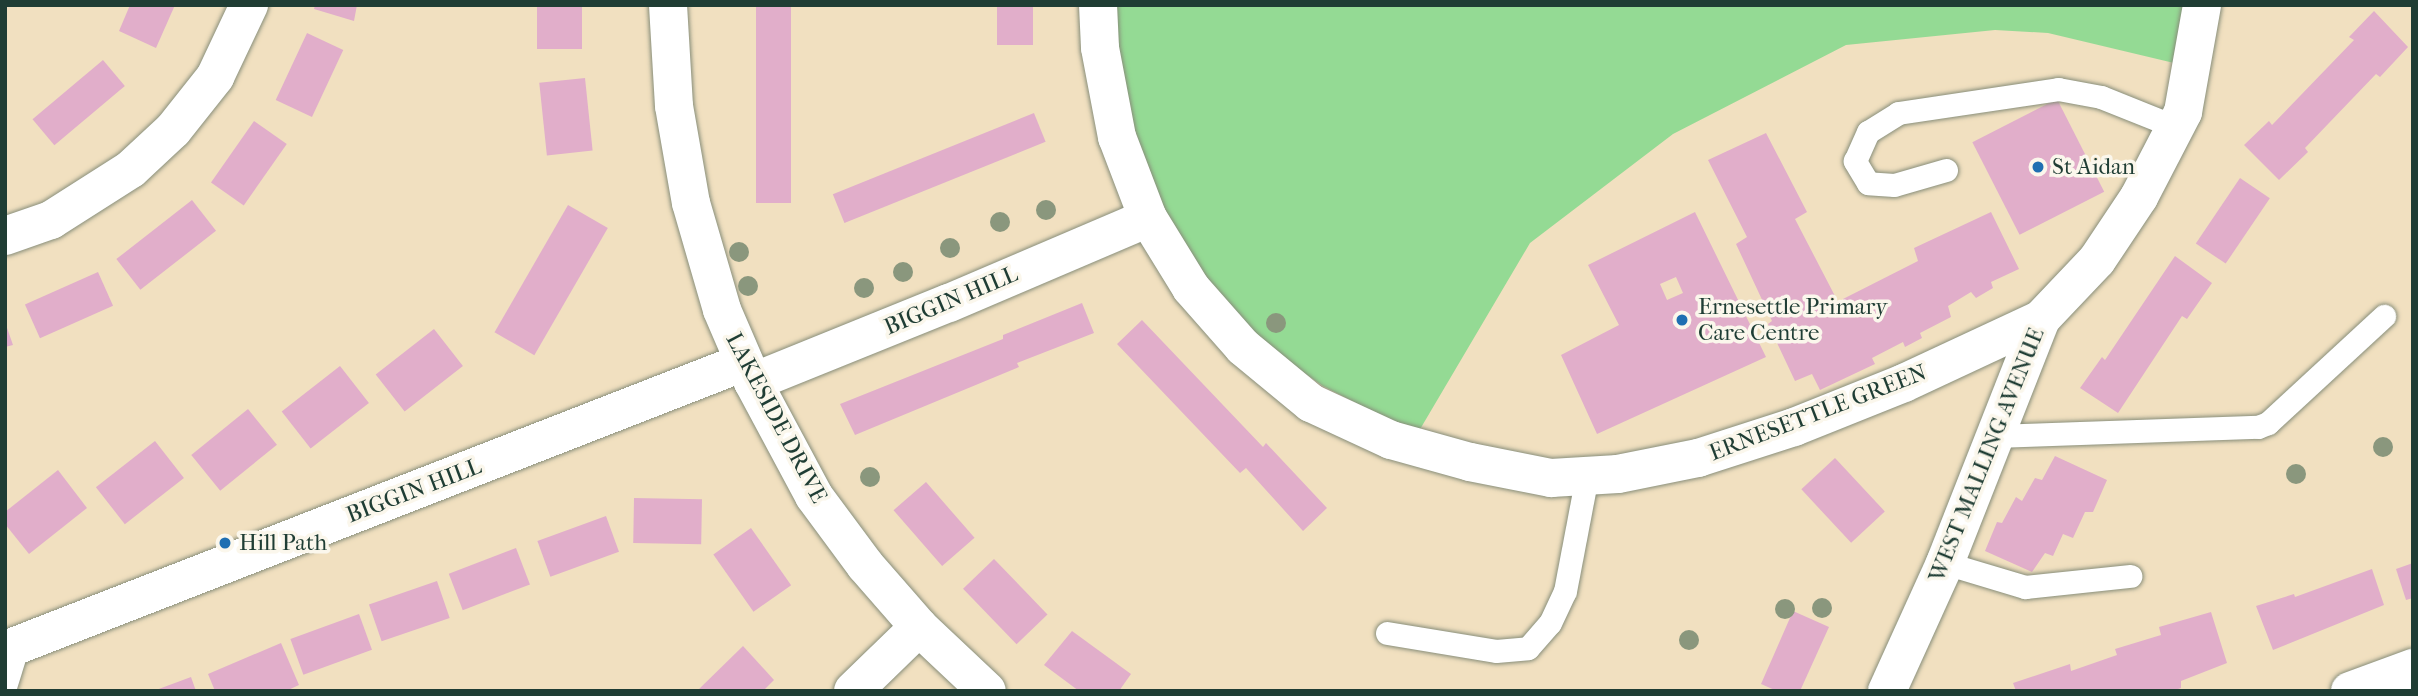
<!DOCTYPE html>
<html>
<head>
<meta charset="utf-8">
<style>
  body { margin:0 }
  #map { position:relative; width:2418px; height:696px; overflow:hidden; background:#f1e0c0; font-family:"IM FELL French Canon",serif }
  div>[style] { position:absolute }
  .green>* { inset:0; background:#94da94 }
  .building>* { inset:0; background:#e1aeca; transform-origin:0 0 }
  .roads { filter:drop-shadow(0 0 2px #888e7a) drop-shadow(0 0 2px #888e7a) }
  .lane>* { height:23px; margin:-11.5px; padding:0 11.5px; transform-origin:11.5px; border-radius:11.5px; background:#fff }
  .street>* { height:38px; margin:-19px; padding:0 19px; transform-origin:19px; border-radius:19px; background:#fff }
  .trees>* { width:20px; height:20px; margin:-10px; border-radius:50%; background:#8a977d }
  .dots>* { width:19px; height:19px; translate:-50% -50%; box-sizing:border-box; border:4px solid #fbf7ec; border-radius:50% }
  span { translate:-50% -50%; white-space:nowrap; text-align:center; line-height:1.15; -webkit-text-stroke:7px #fbf7ec; paint-order:stroke }
  .poi-label { font-size:23px; color:#1f3d34 }
  .left { translate:0 -50%; text-align:left }
  .street-label { font-size:23px; color:#1f3d34 }
  .frame { position:absolute; inset:0; border:7px solid #1f3d34; pointer-events:none }
</style>
</head>
<body>
<div id="map">
  <div class="green">
    <div style="clip-path:polygon(1111px 5px,2186px 5px,2174px 63px,2048px 33px,1995px 30px,1846px 45px,1673px 134px,1530px 243px,1419px 431px,1395px 423px,1323px 386px,1263px 344px,1211px 284px,1165px 212px,1142px 156px,1119px 78px)"></div>
  </div>
  <div class="building">
    <div style="clip-path:polygon(130px 5px,175px 5px,156px 48px,119px 31px)"></div>
    <div style="clip-path:polygon(315px 5px,357px 5px,354px 21px,314px 9px)"></div>
    <div style="left:537px;top:5px;width:45px;height:44px"></div>
    <div style="left:756px;top:5px;width:35px;height:198px"></div>
    <div style="left:997px;top:5px;width:36px;height:40px"></div>
    <div style="clip-path:polygon(2374px 11px,2408px 47px,2380px 77px,2376px 74px,2305px 148px,2308px 152px,2279px 180px,2244px 145px,2269px 121px,2272px 125px,2354px 40px,2349px 37px)"></div>
    <div style="left:307px;top:33px;width:40px;height:74px;rotate:25deg"></div>
    <div style="left:103px;top:60px;width:34px;height:92px;rotate:50deg"></div>
    <div style="left:585px;top:78px;width:73px;height:46px;rotate:84deg"></div>
    <div style="left:2057px;top:99px;width:104px;height:95px;rotate:63deg"></div>
    <div style="left:1034px;top:113px;width:31px;height:217px;rotate:68deg"></div>
    <div style="left:254px;top:121px;width:40px;height:75px;rotate:35deg"></div>
    <div style="clip-path:polygon(1766px 133px,1807px 212px,1795px 219px,1835px 296px,1826px 300px,1833px 314px,1846px 306px,1843px 299px,1918px 261px,1914px 248px,1991px 212px,2019px 269px,1991px 282px,1993px 288px,1976px 298px,1971px 292px,1948px 306px,1951px 317px,1920px 333px,1922px 338px,1905px 347px,1903px 342px,1872px 358px,1875px 364px,1820px 390px,1812px 374px,1795px 381px,1768px 324px,1772px 321px,1736px 244px,1747px 237px,1708px 160px)"></div>
    <div style="left:2240px;top:178px;width:36px;height:79px;rotate:34deg"></div>
    <div style="left:192px;top:200px;width:39px;height:96px;rotate:52deg"></div>
    <div style="left:568px;top:205px;width:46px;height:147px;rotate:30deg"></div>
    <div style="clip-path:polygon(evenodd,1695px 212px,1766px 357px,1597px 434px,1561px 355px,1619px 325px,1588px 265px,1695px 212px,1676px 277px,1683px 293px,1667px 300px,1660px 284px,1676px 277px)"></div>
    <div style="clip-path:polygon(2175px 256px,2212px 283px,2187px 319px,2182px 316px,2118px 413px,2080px 388px,2102px 357px,2105px 360px)"></div>
    <div style="left:98px;top:272px;width:37px;height:80px;rotate:66deg"></div>
    <div style="clip-path:polygon(1082px 303px,1094px 333px,1017px 363px,1019px 367px,855px 435px,840px 404px,1003px 339px,1003px 335px)"></div>
    <div style="clip-path:polygon(1142px 320px,1263px 447px,1266px 443px,1327px 508px,1303px 531px,1246px 468px,1240px 473px,1117px 344px)"></div>
    <div style="clip-path:polygon(5px 322px,13px 345px,5px 347px)"></div>
    <div style="left:434px;top:329px;width:47px;height:74px;rotate:52deg"></div>
    <div style="left:340px;top:366px;width:47px;height:74px;rotate:52deg"></div>
    <div style="left:248px;top:409px;width:46px;height:73px;rotate:51deg"></div>
    <div style="left:155px;top:441px;width:47px;height:75px;rotate:52deg"></div>
    <div style="clip-path:polygon(2055px 456px,2107px 480px,2093px 512px,2085px 512px,2073px 538px,2063px 534px,2053px 556px,2045px 553px,2032px 572px,1985px 551px,1997px 522px,2002px 523px,2016px 497px,2022px 501px,2035px 478px,2042px 480px)"></div>
    <div style="left:1835px;top:458px;width:73px;height:46px;rotate:47deg"></div>
    <div style="clip-path:polygon(58px 470px,87px 508px,29px 554px,5px 524px,5px 512px)"></div>
    <div style="left:926px;top:482px;width:74px;height:43px;rotate:49deg"></div>
    <div style="left:634px;top:498px;width:68px;height:45px;rotate:1deg"></div>
    <div style="left:606px;top:516px;width:38px;height:73px;rotate:70deg"></div>
    <div style="left:751px;top:528px;width:70px;height:46px;rotate:55deg"></div>
    <div style="left:516px;top:548px;width:39px;height:72px;rotate:69deg"></div>
    <div style="left:994px;top:559px;width:77px;height:43px;rotate:46deg"></div>
    <div style="clip-path:polygon(2413px 563px,2413px 598px,2406px 600px,2396px 569px)"></div>
    <div style="clip-path:polygon(2372px 569px,2384px 605px,2273px 650px,2256px 606px,2294px 594px,2295px 597px)"></div>
    <div style="left:437px;top:581px;width:39px;height:72px;rotate:71deg"></div>
    <div style="clip-path:polygon(1793px 611px,1829px 627px,1800px 691px,1777px 691px,1761px 684px)"></div>
    <div style="clip-path:polygon(2211px 612px,2227px 663px,2181px 681px,2181px 688px,2172px 691px,2016px 691px,2013px 683px,2070px 664px,2071px 671px,2117px 655px,2115px 649px,2161px 635px,2159px 627px)"></div>
    <div style="left:359px;top:614px;width:38px;height:73px;rotate:70deg"></div>
    <div style="clip-path:polygon(1072px 631px,1131px 674px,1119px 691px,1079px 691px,1044px 665px)"></div>
    <div style="clip-path:polygon(281px 643px,299px 685px,286px 691px,215px 691px,208px 674px)"></div>
    <div style="clip-path:polygon(743px 646px,774px 680px,763px 691px,697px 691px)"></div>
    <div style="clip-path:polygon(191px 677px,196px 691px,156px 691px,156px 690px)"></div>
  </div>
  <div class="roads">
    <div class="lane">
      <div style="left:1946px;top:170px;width:54px;rotate:163.9deg"></div>
      <div style="left:1894px;top:185px;width:26px;rotate:-176deg"></div>
      <div style="left:1868px;top:183px;width:26px;rotate:-121deg"></div>
      <div style="left:1855px;top:161px;width:32px;rotate:-66deg"></div>
      <div style="left:1868px;top:132px;width:36px;rotate:-32deg"></div>
      <div style="left:1898px;top:113px;width:162px;rotate:-8.5deg"></div>
      <div style="left:2058px;top:89px;width:44px;rotate:10.5deg"></div>
      <div style="left:2101px;top:97px;width:81px;rotate:21.8deg"></div>
      <div style="left:1995px;top:436px;width:263px;rotate:-2deg"></div>
      <div style="left:2258px;top:427px;width:11px;rotate:-22deg"></div>
      <div style="left:2268px;top:423px;width:158px;rotate:-42.7deg"></div>
      <div style="left:1945px;top:563px;width:84px;rotate:16.7deg"></div>
      <div style="left:2025px;top:587px;width:106px;rotate:-6deg"></div>
      <div style="left:1387px;top:633px;width:110px;rotate:9.4deg"></div>
      <div style="left:1496px;top:651px;width:32px;rotate:-5deg"></div>
      <div style="left:1528px;top:648px;width:33px;rotate:-49deg"></div>
      <div style="left:1550px;top:623px;width:35px;rotate:-65deg"></div>
      <div style="left:1565px;top:591px;width:117px;rotate:-79.2deg"></div>
      <div style="left:5px;top:687px;width:41px;rotate:-72.9deg"></div>
    </div>
    <div class="street">
      <div style="left:668px;top:5px;width:101px;rotate:86.6deg"></div>
      <div style="left:674px;top:106px;width:98px;rotate:80.1deg"></div>
      <div style="left:691px;top:203px;width:111px;rotate:73.8deg"></div>
      <div style="left:722px;top:310px;width:78px;rotate:66.7deg"></div>
      <div style="left:753px;top:382px;width:129px;rotate:61.8deg"></div>
      <div style="left:814px;top:496px;width:86px;rotate:53.5deg"></div>
      <div style="left:865px;top:565px;width:82px;rotate:48.9deg"></div>
      <div style="left:919px;top:627px;width:93px;rotate:43.3deg"></div>
      <div style="left:1098px;top:5px;width:43px;rotate:87.3deg"></div>
      <div style="left:1100px;top:48px;width:91px;rotate:79.2deg"></div>
      <div style="left:1117px;top:137px;width:87px;rotate:69.1deg"></div>
      <div style="left:1148px;top:218px;width:82px;rotate:58.4deg"></div>
      <div style="left:1191px;top:288px;width:79px;rotate:48.6deg"></div>
      <div style="left:1243px;top:347px;width:88px;rotate:39.5deg"></div>
      <div style="left:1311px;top:403px;width:88px;rotate:24.8deg"></div>
      <div style="left:1391px;top:440px;width:82px;rotate:15.6deg"></div>
      <div style="left:1470px;top:462px;width:83px;rotate:11.2deg"></div>
      <div style="left:1551px;top:478px;width:67px;rotate:-3.4deg"></div>
      <div style="left:1618px;top:474px;width:82px;rotate:-11.3deg"></div>
      <div style="left:1698px;top:458px;width:101px;rotate:-17.9deg"></div>
      <div style="left:1794px;top:427px;width:118px;rotate:-21.8deg"></div>
      <div style="left:1904px;top:383px;width:151px;rotate:-25deg"></div>
      <div style="left:5px;top:236px;width:49px;rotate:-19.2deg"></div>
      <div style="left:51px;top:220px;width:95px;rotate:-32.5deg"></div>
      <div style="left:131px;top:169px;width:57px;rotate:-42.9deg"></div>
      <div style="left:173px;top:130px;width:68px;rotate:-51.6deg"></div>
      <div style="left:215px;top:77px;width:80px;rotate:-64.7deg"></div>
      <div style="left:753px;top:382px;width:211px;rotate:-22deg"></div>
      <div style="left:949px;top:303px;width:216px;rotate:-23.1deg"></div>
      <div style="left:5px;top:650px;width:793px;rotate:-21.29deg"></div>
      <div style="left:853px;top:691px;width:92px;rotate:-44.1deg"></div>
      <div style="left:1887px;top:691px;width:141px;rotate:-65.6deg"></div>
      <div style="left:1945px;top:563px;width:262px;rotate:-68.5deg"></div>
      <div style="left:2041px;top:319px;width:81px;rotate:-46.5deg"></div>
      <div style="left:2097px;top:260px;width:76px;rotate:-56.3deg"></div>
      <div style="left:2139px;top:197px;width:96px;rotate:-62.6deg"></div>
      <div style="left:2183px;top:112px;width:109px;rotate:-79.9deg"></div>
      <div style="left:2350px;top:691px;width:67px;rotate:-20.1deg"></div>
    </div>
  </div>
  <div class="trees">
    <div style="left:1046px;top:210px"></div>
    <div style="left:1000px;top:222px"></div>
    <div style="left:950px;top:248px"></div>
    <div style="left:739px;top:252px"></div>
    <div style="left:903px;top:272px"></div>
    <div style="left:748px;top:286px"></div>
    <div style="left:864px;top:288px"></div>
    <div style="left:1276px;top:323px"></div>
    <div style="left:2383px;top:447px"></div>
    <div style="left:2296px;top:474px"></div>
    <div style="left:870px;top:477px"></div>
    <div style="left:1822px;top:608px"></div>
    <div style="left:1785px;top:609px"></div>
    <div style="left:1689px;top:640px"></div>
  </div>
  <div class="dots">
    <div style="left:2038px;top:167px;background:#1f6fb2"></div>
    <div style="left:1682px;top:320px;background:#1f6fb2"></div>
    <div style="left:225px;top:543px;background:#1f6fb2"></div>
  </div>
  <div class="poi-label">
    <span class="left" style="left:2052px;top:167px">St Aidan</span>
    <span class="left" style="left:1698px;top:320px">Ernesettle Primary<br>Care Centre</span>
    <span class="left" style="left:239px;top:543px">Hill Path</span>
  </div>
  <div class="street-label">
    <span style="left:951px;top:301px;rotate:-23deg">BIGGIN HILL</span>
    <span style="left:1818px;top:413px;rotate:-21deg">ERNESETTLE GREEN</span>
    <span style="left:776px;top:418px;rotate:62deg">LAKESIDE DRIVE</span>
    <span style="left:1987px;top:455px;rotate:-68deg">WEST MALLING AVENUE</span>
    <span style="left:414px;top:491px;rotate:-21deg">BIGGIN HILL</span>
  </div>
  <div class="frame"></div>
</div>
</body>
</html>
